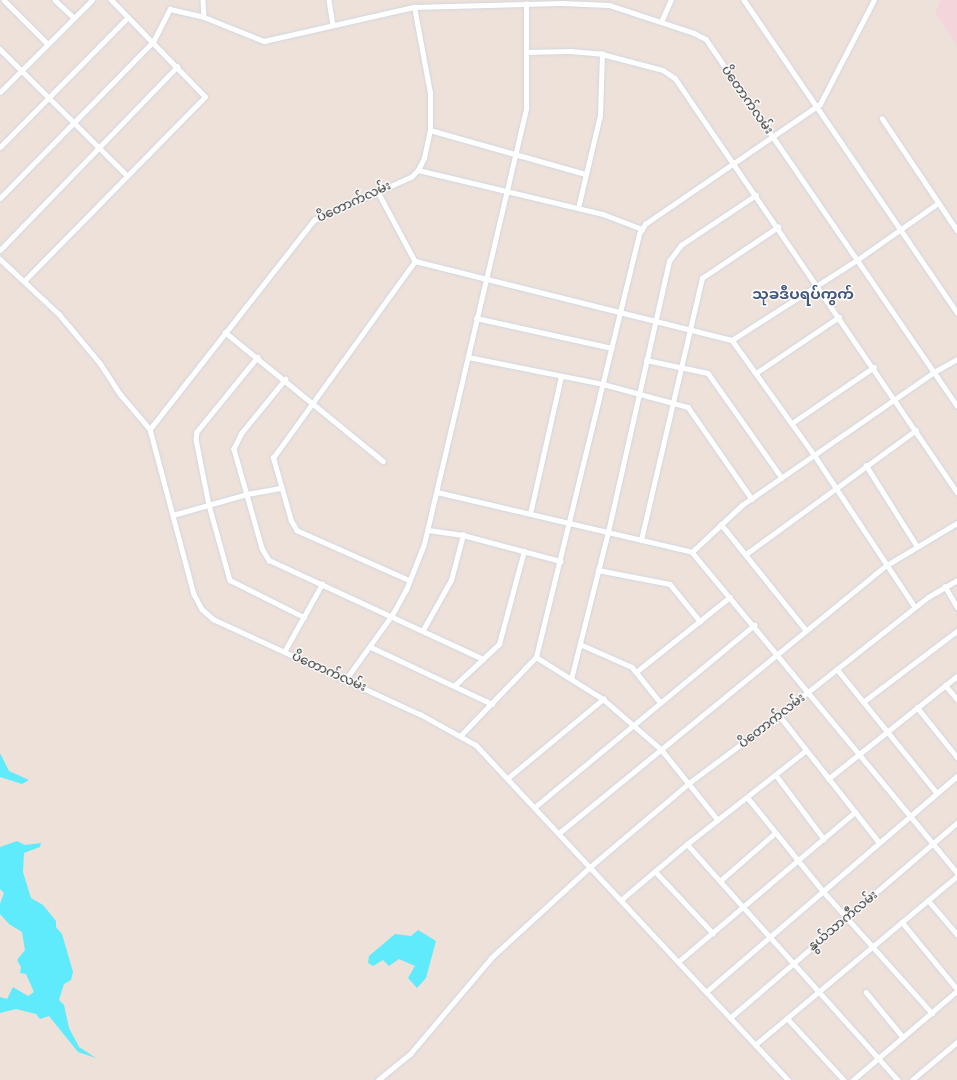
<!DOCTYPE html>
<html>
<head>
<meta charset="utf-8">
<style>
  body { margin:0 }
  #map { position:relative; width:957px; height:1080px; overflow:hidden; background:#ede1d9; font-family:"Asap Condensed","Noto Sans Myanmar",sans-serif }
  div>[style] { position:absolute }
  .medical>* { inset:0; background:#f5d5dc }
  .water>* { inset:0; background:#5febfc }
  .roads { filter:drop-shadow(0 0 1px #ced6e4) drop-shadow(0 0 1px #ced6e4) }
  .minor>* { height:4.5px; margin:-2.25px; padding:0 2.25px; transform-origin:2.25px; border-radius:2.25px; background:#fff }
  span { translate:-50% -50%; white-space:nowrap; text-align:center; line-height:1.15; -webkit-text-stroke:3px #fff; paint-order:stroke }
  .street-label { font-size:13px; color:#292929 }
  .quarter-label { font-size:15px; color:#44587f; font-weight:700 }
</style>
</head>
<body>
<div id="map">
  <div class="medical">
    <div style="clip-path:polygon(941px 0,957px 0,957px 45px,935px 13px)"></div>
  </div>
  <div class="water">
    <div style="clip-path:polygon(0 753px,9px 771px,29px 780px,22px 784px,0 777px)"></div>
    <div style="clip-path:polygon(17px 841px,25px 845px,41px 843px,40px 847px,24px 853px,23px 872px,31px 898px,43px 905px,56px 921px,56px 927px,62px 934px,73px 972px,71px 980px,64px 984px,59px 1000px,64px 1005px,69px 1028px,79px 1047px,96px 1058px,78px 1052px,49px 1016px,40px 1019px,36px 1014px,16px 1009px,0 1013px,0 997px,7px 999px,13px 987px,28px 996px,34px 992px,26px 974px,20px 973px,21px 967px,17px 960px,25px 950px,22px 932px,9px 924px,0 914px,0 904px,4px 893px,0 889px,0 847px)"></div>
    <div style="clip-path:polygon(418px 930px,436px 941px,426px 978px,417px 988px,408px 978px,415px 966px,399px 959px,389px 966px,383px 960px,373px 966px,368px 963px,369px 956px,395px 934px,411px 936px)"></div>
  </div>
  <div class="roads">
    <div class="minor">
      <div style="left:4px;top:0;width:62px;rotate:45deg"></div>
      <div style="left:55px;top:0;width:26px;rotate:43deg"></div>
      <div style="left:203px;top:0;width:17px;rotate:87deg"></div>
      <div style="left:329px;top:0;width:25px;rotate:81deg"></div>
      <div style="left:744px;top:0;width:378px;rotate:55.7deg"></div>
      <div style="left:661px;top:22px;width:24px;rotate:-66deg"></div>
      <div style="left:0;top:49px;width:179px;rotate:44.8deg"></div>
      <div style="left:526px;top:52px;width:44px;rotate:-1.3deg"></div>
      <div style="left:570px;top:51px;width:32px;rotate:5deg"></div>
      <div style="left:602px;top:54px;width:63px;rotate:14.7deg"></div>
      <div style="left:663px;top:70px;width:14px;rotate:34deg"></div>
      <div style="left:675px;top:78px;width:501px;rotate:55.74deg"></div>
      <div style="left:0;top:92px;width:130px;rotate:-45deg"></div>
      <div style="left:882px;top:118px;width:135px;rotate:56.2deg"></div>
      <div style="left:430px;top:130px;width:162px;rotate:15.8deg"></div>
      <div style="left:0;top:147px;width:182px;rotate:-45.4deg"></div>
      <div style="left:418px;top:170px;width:190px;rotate:13.4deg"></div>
      <div style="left:603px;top:214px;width:42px;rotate:21deg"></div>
      <div style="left:377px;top:190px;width:81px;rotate:61.8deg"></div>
      <div style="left:415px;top:261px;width:327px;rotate:14deg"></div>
      <div style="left:732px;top:340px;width:143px;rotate:54.4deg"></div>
      <div style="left:815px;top:456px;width:181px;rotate:56.5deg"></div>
      <div style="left:0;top:198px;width:219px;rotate:-45.6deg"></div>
      <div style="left:153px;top:42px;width:37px;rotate:-63deg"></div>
      <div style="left:170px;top:9px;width:35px;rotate:13deg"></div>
      <div style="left:204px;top:17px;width:65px;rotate:21.8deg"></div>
      <div style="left:264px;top:41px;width:154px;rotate:-12.8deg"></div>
      <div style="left:414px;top:7px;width:147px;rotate:-1.6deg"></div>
      <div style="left:561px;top:3px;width:48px;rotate:2.4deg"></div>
      <div style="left:609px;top:5px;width:89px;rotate:18.2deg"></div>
      <div style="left:694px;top:33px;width:13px;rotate:27deg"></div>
      <div style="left:706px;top:39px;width:444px;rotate:55.6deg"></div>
      <div style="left:578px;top:208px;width:95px;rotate:-76.6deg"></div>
      <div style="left:600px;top:116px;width:62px;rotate:-88.2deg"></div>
      <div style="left:0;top:250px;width:255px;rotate:-46deg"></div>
      <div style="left:0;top:259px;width:81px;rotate:43deg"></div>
      <div style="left:59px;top:314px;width:64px;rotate:50.1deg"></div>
      <div style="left:100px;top:363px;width:38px;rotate:57deg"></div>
      <div style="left:121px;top:395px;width:45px;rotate:49.5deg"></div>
      <div style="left:150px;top:429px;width:171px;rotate:75.1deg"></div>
      <div style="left:194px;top:594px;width:17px;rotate:62deg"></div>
      <div style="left:202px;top:609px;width:15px;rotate:42deg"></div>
      <div style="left:213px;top:619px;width:228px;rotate:24.7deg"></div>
      <div style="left:420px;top:714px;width:64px;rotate:29deg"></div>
      <div style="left:476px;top:745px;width:458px;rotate:47deg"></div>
      <div style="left:24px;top:281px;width:258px;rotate:-45.5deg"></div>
      <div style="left:205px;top:97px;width:135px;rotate:-134.1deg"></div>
      <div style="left:476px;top:318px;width:139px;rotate:12.4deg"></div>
      <div style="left:225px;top:332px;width:204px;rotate:39.2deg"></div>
      <div style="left:732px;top:340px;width:148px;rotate:-32.6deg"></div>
      <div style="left:857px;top:260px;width:99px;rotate:-35.1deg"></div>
      <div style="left:258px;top:357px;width:97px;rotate:129.1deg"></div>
      <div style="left:197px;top:432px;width:7px;rotate:98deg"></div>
      <div style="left:196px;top:439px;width:67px;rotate:78.9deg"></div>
      <div style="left:209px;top:505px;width:78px;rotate:74.4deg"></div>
      <div style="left:230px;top:580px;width:83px;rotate:26.6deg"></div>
      <div style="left:468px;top:357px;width:138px;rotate:11.3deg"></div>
      <div style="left:603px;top:384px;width:88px;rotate:15.1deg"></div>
      <div style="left:688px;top:407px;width:112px;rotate:55.2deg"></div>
      <div style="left:646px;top:360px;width:63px;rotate:11.8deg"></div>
      <div style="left:708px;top:373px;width:128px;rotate:54.8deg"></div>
      <div style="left:756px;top:373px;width:100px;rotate:-34deg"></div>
      <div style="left:286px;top:379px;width:70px;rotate:129.2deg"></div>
      <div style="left:242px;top:433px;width:18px;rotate:117deg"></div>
      <div style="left:234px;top:449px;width:103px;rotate:74.2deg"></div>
      <div style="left:262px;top:548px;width:14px;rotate:60deg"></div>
      <div style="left:269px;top:560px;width:236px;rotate:24.8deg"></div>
      <div style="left:792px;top:423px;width:99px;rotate:-34.3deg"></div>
      <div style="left:150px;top:429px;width:266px;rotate:-51.9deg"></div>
      <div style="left:314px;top:220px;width:106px;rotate:-23.9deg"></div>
      <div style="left:411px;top:177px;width:10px;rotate:-45deg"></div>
      <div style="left:418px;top:170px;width:13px;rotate:-63deg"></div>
      <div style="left:424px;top:158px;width:29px;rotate:-78deg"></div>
      <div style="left:430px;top:130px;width:37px;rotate:-90deg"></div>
      <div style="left:430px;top:93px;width:87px;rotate:-100.5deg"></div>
      <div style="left:866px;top:465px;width:96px;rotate:57.8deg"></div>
      <div style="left:437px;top:492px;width:262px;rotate:13.2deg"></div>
      <div style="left:692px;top:552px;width:415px;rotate:50.4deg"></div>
      <div style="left:530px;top:514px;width:141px;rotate:-77.3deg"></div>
      <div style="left:173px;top:515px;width:77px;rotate:-15.8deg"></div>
      <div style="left:247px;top:494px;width:35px;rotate:-10deg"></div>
      <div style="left:721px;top:524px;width:136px;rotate:51.3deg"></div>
      <div style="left:428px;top:530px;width:35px;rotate:8deg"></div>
      <div style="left:463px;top:535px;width:101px;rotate:14.9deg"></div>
      <div style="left:641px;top:540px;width:269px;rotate:-76.9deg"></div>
      <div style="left:702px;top:278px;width:92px;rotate:-33.9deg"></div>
      <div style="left:692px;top:552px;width:69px;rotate:-43.2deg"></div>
      <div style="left:742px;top:505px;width:234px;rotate:-34.7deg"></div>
      <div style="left:934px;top:372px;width:26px;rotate:-29deg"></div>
      <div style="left:746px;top:554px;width:210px;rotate:-36.1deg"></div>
      <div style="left:598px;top:570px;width:73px;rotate:11deg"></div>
      <div style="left:670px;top:584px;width:48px;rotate:51deg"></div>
      <div style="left:410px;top:581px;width:124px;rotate:-156.1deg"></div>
      <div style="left:297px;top:531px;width:12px;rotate:-121deg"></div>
      <div style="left:291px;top:521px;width:66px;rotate:-105.9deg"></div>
      <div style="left:273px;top:458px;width:243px;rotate:-54.2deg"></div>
      <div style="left:945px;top:586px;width:24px;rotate:60deg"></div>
      <div style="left:423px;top:630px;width:57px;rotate:-60.8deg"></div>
      <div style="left:451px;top:580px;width:47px;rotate:-75.1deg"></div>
      <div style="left:580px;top:644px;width:57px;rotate:23.9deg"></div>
      <div style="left:632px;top:667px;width:45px;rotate:51.3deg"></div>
      <div style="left:371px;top:647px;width:134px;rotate:25.2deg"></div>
      <div style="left:284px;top:652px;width:78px;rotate:-60.8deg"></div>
      <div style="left:536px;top:657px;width:79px;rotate:32.1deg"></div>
      <div style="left:603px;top:699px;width:77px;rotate:40.8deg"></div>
      <div style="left:661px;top:749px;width:91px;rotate:51.2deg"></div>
      <div style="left:837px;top:669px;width:159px;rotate:51.1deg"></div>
      <div style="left:636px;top:672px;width:120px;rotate:-38.6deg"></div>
      <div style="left:346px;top:679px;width:79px;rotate:-54.3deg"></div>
      <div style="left:392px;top:615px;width:29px;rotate:-61deg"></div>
      <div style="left:406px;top:590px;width:49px;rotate:-68.6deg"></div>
      <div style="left:424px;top:544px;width:448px;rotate:-76.8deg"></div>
      <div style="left:526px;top:108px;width:104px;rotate:-90deg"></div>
      <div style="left:571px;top:679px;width:152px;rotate:-75.9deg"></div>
      <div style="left:608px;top:532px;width:278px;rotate:-77.3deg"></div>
      <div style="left:669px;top:261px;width:20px;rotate:-53deg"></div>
      <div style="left:681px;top:245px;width:90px;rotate:-33.7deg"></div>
      <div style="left:945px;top:685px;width:18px;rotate:49deg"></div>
      <div style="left:454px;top:686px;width:62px;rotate:-43deg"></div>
      <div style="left:499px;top:644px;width:96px;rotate:-75deg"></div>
      <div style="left:863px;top:702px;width:118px;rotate:-37.1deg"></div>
      <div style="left:917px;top:707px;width:64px;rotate:51.3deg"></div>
      <div style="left:779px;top:715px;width:162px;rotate:51.8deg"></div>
      <div style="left:461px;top:735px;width:108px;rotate:-46.1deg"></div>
      <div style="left:536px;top:657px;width:435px;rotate:-76.3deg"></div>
      <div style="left:639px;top:234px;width:12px;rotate:-59deg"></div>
      <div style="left:645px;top:224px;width:212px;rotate:-34.4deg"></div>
      <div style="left:820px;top:104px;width:117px;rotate:-62.6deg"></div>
      <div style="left:776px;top:775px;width:80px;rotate:53.1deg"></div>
      <div style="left:508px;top:778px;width:124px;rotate:-39.7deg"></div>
      <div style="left:828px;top:779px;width:165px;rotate:-38.6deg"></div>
      <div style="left:748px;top:798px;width:119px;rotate:51.1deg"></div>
      <div style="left:823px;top:891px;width:164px;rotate:48.2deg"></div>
      <div style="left:535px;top:807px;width:285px;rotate:-39.7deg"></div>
      <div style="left:559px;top:833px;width:424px;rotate:-39.3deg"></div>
      <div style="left:887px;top:565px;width:82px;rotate:-31deg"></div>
      <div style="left:687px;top:844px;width:317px;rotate:48.2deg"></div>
      <div style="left:655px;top:871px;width:85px;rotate:46.9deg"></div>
      <div style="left:720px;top:881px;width:73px;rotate:-41.1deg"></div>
      <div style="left:621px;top:900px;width:87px;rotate:-40.3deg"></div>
      <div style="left:687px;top:844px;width:150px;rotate:-38.2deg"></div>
      <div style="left:928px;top:900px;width:45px;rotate:49.5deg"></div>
      <div style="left:902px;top:922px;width:87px;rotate:50.6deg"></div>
      <div style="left:678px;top:962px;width:232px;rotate:-40.3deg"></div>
      <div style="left:706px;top:992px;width:331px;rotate:-40.7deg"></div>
      <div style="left:866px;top:992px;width:58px;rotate:50.6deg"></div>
      <div style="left:730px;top:1018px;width:299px;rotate:-40.7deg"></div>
      <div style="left:787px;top:1018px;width:84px;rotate:47.4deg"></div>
      <div style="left:755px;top:1045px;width:263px;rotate:-39.9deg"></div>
      <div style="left:378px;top:1080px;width:41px;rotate:-39.1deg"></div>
      <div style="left:410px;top:1054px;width:126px;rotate:-49.8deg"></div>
      <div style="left:491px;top:958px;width:134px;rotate:-42.6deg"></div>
      <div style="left:590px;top:867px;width:130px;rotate:-40.3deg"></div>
      <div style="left:689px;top:783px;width:84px;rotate:-36.7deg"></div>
      <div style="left:756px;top:733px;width:219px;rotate:-38.3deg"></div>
      <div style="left:928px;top:597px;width:34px;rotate:-30deg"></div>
      <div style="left:853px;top:1080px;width:137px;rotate:-40.6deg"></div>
      <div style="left:912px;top:1080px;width:59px;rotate:-40.2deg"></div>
    </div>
  </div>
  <div class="street-label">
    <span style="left:747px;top:100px;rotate:55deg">ပိတောက်လမ်း</span>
    <span style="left:354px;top:202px;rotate:-25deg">ပိတောက်လမ်း</span>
    <span style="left:329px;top:672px;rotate:24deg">ပိတောက်လမ်း</span>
    <span style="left:772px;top:721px;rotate:-38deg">ပိတောက်လမ်း</span>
    <span style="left:843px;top:921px;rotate:-40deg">နွယ်သာကီလမ်း</span>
  </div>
  <div class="quarter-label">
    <span style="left:803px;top:294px">သုခဒီပရပ်ကွက်</span>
  </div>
</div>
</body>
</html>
